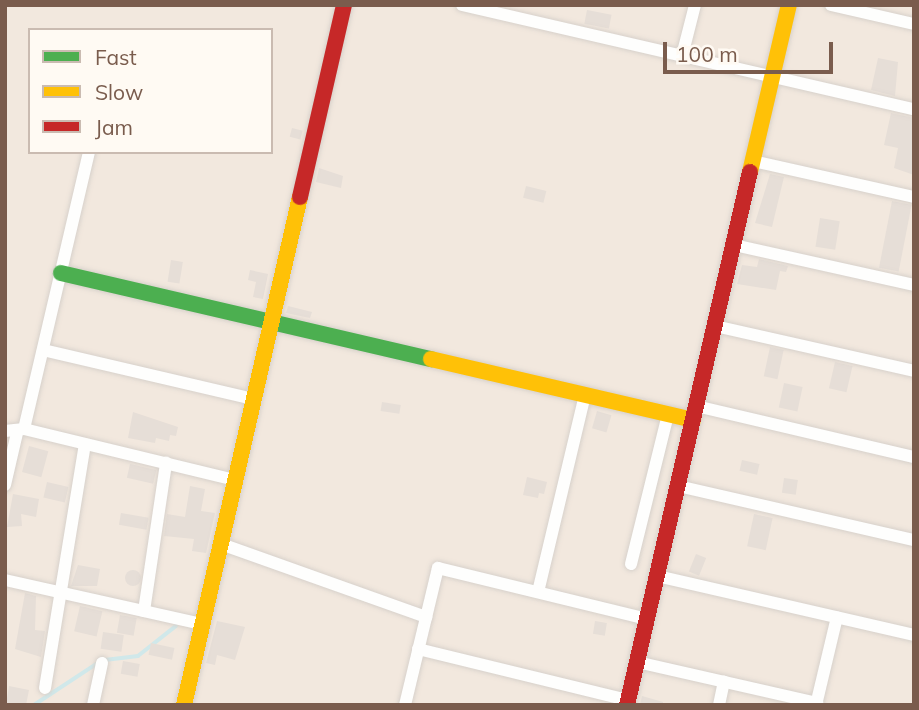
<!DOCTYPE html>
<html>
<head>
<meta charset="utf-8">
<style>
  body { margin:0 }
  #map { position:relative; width:919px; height:710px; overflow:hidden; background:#f9f5f0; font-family:Mulish,sans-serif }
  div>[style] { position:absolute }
  .residential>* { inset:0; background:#f2e8de }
  .stream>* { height:3.5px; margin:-1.75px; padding:0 1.75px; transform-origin:1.75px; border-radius:1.75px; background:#d0e8ea }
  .building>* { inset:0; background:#e6ded7; transform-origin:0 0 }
  .round { border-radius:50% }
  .roads { filter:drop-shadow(0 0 2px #d7d1cb) drop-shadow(0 0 2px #d7d1cb) }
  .street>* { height:12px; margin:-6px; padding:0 6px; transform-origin:6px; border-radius:6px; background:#fefefd }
  .fast>* { height:16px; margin:-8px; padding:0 8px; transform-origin:8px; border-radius:8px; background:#4caf50 }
  .slow>* { height:16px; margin:-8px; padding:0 8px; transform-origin:8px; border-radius:8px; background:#ffc107 }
  .jam>* { height:16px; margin:-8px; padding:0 8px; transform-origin:8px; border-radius:8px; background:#c62828 }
  span { translate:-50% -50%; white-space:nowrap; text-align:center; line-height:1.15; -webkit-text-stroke:5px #fffaf3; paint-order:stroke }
  .frame { position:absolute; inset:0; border:7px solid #7a5c4d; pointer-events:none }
  .legend { position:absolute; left:28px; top:28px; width:245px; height:126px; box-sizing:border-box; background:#fffaf3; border:2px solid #cabbb1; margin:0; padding:9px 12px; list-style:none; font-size:21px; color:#7a5c4d }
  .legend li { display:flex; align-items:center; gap:14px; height:35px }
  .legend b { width:35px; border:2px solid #cabbb1 }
  .scale { position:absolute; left:663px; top:42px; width:170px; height:32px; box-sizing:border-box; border:4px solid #7a5c4d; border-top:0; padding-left:9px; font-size:21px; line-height:24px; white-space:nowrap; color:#7a5c4d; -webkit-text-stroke:5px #fffaf3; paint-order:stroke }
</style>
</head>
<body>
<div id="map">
  <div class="residential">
    <div style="clip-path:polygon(evenodd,5px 5px,914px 5px,914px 705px,5px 705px,5px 5px,30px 30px,271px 30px,271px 152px,30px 152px,30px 30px)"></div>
  </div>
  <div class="stream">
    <div style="left:105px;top:660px;width:33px;rotate:-7deg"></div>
    <div style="left:138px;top:656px;width:48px;rotate:-38.3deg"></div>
    <div style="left:34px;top:705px;width:77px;rotate:-33.3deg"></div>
  </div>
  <div class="building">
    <div style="left:587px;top:10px;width:25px;height:14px;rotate:11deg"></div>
    <div style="clip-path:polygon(878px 58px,898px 62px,895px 96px,871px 90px)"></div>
    <div style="clip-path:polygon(891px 113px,914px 118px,914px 175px,894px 168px,898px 148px,884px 145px)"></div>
    <div style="left:292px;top:128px;width:11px;height:9px;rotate:15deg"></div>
    <div style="clip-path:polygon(319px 168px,343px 176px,341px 188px,316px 182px)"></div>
    <div style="clip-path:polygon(770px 174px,784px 177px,772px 227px,755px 223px)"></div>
    <div style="left:526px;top:186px;width:21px;height:12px;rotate:14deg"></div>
    <div style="left:892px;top:201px;width:20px;height:68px;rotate:11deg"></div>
    <div style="left:820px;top:218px;width:20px;height:29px;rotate:9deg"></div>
    <div style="clip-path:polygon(759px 259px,788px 266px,786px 272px,780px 271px,776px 290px,737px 284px,742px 265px,757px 267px)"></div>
    <div style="left:171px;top:260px;width:12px;height:22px;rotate:9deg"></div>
    <div style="clip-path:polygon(250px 270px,268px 274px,263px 299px,253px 297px,256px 282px,248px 280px)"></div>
    <div style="clip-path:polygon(288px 306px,312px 312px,310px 318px,286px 313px)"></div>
    <div style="left:770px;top:347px;width:14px;height:30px;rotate:12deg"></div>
    <div style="left:835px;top:362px;width:18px;height:27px;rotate:13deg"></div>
    <div style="left:784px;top:383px;width:19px;height:25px;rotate:12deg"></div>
    <div style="left:382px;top:402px;width:19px;height:9px;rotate:9deg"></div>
    <div style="left:597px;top:411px;width:15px;height:18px;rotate:16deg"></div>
    <div style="clip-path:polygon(133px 412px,178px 427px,176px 436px,170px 435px,169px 441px,156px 438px,155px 443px,128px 438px)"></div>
    <div style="left:29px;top:446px;width:20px;height:27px;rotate:15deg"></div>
    <div style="left:742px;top:460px;width:18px;height:11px;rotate:13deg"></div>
    <div style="left:130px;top:464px;width:27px;height:14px;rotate:13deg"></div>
    <div style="clip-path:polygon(527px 477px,547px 482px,544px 494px,539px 493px,538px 498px,523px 495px)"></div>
    <div style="left:784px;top:478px;width:14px;height:15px;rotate:8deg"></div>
    <div style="left:47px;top:482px;width:22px;height:16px;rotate:13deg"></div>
    <div style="clip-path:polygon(190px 486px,205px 489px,201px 511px,215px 513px,206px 553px,192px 551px,194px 539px,164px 536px,167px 514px,185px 517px)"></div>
    <div style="clip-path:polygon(13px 494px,39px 499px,36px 517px,21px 514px,22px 526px,7px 527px)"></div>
    <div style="left:121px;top:513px;width:28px;height:12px;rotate:10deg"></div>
    <div style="left:754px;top:514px;width:19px;height:33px;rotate:12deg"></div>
    <div style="left:696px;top:554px;width:11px;height:19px;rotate:22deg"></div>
    <div style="clip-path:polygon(78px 565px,100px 569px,97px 586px,71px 586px)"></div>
    <div class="round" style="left:125px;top:570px;width:16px;height:16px"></div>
    <div style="clip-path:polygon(25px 593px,36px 596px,35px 630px,45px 631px,41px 657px,15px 649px)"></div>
    <div style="left:80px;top:606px;width:23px;height:26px;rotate:13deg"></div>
    <div style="left:120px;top:615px;width:17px;height:18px;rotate:10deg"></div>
    <div style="clip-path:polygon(217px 621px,245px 627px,235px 660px,217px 655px,215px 665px,206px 663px)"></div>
    <div style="left:595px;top:621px;width:12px;height:13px;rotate:9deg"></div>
    <div style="left:103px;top:632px;width:21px;height:17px;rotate:8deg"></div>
    <div style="left:151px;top:643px;width:24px;height:12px;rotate:12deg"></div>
    <div style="left:123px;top:661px;width:17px;height:13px;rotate:10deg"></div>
    <div style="clip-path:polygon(9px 686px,29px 690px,26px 705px,6px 705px)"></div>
    <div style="clip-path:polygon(642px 696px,663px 702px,663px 705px,640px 705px)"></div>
  </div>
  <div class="roads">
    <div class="street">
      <div style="left:462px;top:5px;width:464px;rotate:13deg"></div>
      <div style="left:831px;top:5px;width:85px;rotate:12.9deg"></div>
      <div style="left:682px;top:56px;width:53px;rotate:-75.7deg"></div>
      <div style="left:753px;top:161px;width:165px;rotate:12.6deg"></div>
      <div style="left:734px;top:245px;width:184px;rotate:12.5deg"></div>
      <div style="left:715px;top:326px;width:204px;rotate:12.7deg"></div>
      <div style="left:43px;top:350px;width:217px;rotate:13.1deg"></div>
      <div style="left:696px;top:406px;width:224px;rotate:13.2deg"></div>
      <div style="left:24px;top:429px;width:285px;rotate:-76.8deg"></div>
      <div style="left:5px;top:431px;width:19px;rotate:-6deg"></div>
      <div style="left:24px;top:429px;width:217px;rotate:13.6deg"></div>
      <div style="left:5px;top:485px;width:53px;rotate:-77deg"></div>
      <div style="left:678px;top:486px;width:242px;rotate:12.9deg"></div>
      <div style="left:221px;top:544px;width:218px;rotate:19.6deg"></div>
      <div style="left:631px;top:564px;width:154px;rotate:-76.1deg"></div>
      <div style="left:657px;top:576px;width:264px;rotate:12.9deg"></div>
      <div style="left:5px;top:580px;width:202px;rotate:12.6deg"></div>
      <div style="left:538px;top:592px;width:203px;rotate:-76.6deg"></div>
      <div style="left:144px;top:611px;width:150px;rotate:-81.5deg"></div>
      <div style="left:418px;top:649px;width:216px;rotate:13.7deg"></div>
      <div style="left:637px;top:662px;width:185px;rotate:12.8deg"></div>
      <div style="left:45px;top:688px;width:247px;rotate:-80.7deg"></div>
      <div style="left:93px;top:705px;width:43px;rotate:-77.9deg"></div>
      <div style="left:405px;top:705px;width:141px;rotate:-76.5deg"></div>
      <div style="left:438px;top:568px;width:215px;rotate:13.7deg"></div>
      <div style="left:719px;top:705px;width:24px;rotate:-78deg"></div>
      <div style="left:816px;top:705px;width:90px;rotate:-76.6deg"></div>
    </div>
    <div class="fast">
      <div style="left:61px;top:273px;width:380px;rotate:13.1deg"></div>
    </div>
    <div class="slow">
      <div style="left:750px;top:172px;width:171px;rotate:-76.9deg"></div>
      <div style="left:431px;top:359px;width:269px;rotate:13.1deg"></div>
      <div style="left:184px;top:705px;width:521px;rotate:-77.14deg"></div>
    </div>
    <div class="jam">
      <div style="left:300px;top:197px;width:197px;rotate:-77.1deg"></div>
      <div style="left:627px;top:705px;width:547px;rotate:-77.01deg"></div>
    </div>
  </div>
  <div class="frame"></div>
  <ul class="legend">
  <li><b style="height:9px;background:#4caf50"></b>Fast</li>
  <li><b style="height:9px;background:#ffc107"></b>Slow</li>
  <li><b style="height:9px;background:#c62828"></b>Jam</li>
  </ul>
  <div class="scale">100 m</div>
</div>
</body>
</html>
